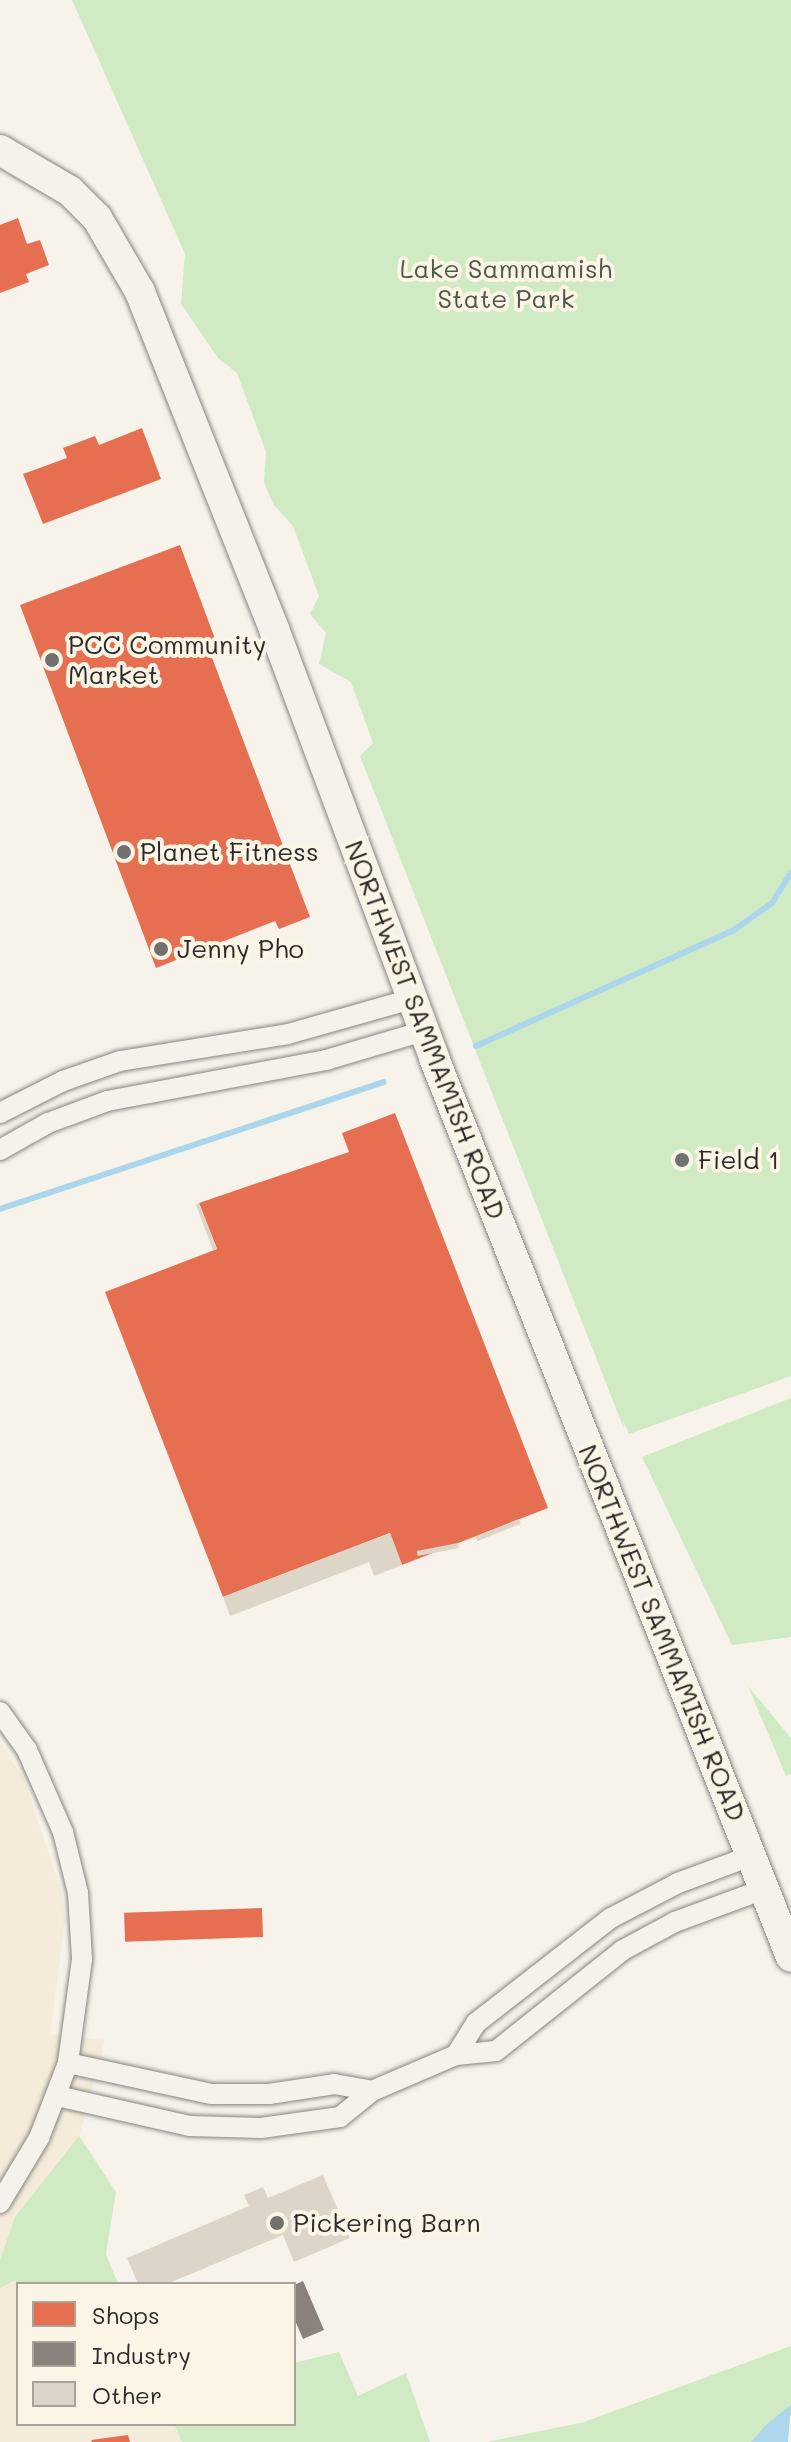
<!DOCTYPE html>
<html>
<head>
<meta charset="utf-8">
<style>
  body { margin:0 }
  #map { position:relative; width:791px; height:2442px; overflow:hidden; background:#f7f3ea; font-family:Mali,sans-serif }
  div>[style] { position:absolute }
  .built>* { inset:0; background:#f5ebda }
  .green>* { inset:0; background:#d0eac4 }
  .water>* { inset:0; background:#acd6eb }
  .shops>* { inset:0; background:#e76f51; transform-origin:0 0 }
  .industry>* { inset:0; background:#8a817c }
  .stream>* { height:6px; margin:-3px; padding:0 3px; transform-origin:3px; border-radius:3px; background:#acd6eb }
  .building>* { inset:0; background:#ded5c9; transform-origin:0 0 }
  .roads { filter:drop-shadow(0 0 2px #878581) drop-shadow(0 0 2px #878581) }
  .minor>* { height:20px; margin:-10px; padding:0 10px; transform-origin:10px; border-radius:10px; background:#f5f2ec }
  .secondary>* { height:30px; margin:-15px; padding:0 15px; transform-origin:15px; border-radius:15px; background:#f5f2ec }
  .dots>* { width:22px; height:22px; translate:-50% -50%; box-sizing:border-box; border:4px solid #fcf5e5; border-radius:50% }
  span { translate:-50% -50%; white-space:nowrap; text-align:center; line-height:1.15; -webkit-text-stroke:8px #fcf5e5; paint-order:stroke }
  .park-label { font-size:26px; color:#4c5949 }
  .poi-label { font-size:26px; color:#2b2b2b }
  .left { translate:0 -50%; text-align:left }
  .street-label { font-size:26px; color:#2b2b2b }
  .legend { position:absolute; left:16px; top:2282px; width:280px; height:144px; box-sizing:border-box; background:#fcf5e5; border:2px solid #a8a49b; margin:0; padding:10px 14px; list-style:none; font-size:24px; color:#2b2b2b }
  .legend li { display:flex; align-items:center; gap:16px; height:40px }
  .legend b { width:40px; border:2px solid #a8a49b }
</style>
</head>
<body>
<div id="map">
  <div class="built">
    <div style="clip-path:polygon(0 1742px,24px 1779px,61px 1890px,65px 1920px,50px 2034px,105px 2040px,79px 2136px,116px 2192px,106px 2254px,118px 2284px,18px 2284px,18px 2424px,184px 2424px,192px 2442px,0 2442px)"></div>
  </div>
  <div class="green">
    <div style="clip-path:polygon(72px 0,791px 0,791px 1376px,629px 1434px,623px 1420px,624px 1429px,360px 756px,373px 743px,351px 682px,319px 664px,326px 633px,310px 614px,319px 596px,293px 526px,273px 504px,264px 482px,266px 452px,237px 373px,218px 358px,181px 304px,185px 254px)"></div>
    <div style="clip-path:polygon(791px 1398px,791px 1637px,732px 1645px,642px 1457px)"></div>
    <div style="clip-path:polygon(748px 1686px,791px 1738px,791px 1774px,786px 1776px)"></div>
    <div style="clip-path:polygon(79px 2136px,116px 2192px,106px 2254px,118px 2284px,18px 2285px,15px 2280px,0 2288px,0 2260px,15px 2217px)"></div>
    <div style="clip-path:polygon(791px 2346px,791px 2415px,768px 2442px,487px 2442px,584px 2422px)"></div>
    <div style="clip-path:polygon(339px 2352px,358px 2396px,406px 2373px,430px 2442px,182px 2442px,174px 2424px,294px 2424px,294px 2363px)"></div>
  </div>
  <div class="water">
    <div style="clip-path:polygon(791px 2405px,788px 2442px,751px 2442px,766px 2425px)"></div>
  </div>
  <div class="shops">
    <div style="clip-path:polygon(18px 218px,27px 244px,40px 240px,49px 265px,26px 274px,29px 282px,0 293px,0 225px)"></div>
    <div style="clip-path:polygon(142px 428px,161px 479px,43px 524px,23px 474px,67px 458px,63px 448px,95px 436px,99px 445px)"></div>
    <div style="clip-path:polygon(180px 545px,220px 652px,211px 655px,310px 917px,279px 929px,275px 921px,156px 968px,20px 605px)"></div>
    <div style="clip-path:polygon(395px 1113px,548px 1508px,402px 1565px,390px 1533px,223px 1597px,105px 1292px,217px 1249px,199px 1203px,349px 1152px,342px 1133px)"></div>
    <div style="left:262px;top:1908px;width:29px;height:138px;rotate:88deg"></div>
    <div style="clip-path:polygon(128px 2435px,130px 2442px,92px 2442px,91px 2440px)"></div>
  </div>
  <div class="industry">
    <div style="clip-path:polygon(303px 2281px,324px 2330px,303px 2339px,294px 2318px,294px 2285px)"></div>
  </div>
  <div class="stream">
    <div style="left:476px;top:1046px;width:283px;rotate:-24.2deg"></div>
    <div style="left:734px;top:930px;width:47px;rotate:-35.4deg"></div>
    <div style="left:772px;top:903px;width:36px;rotate:-58deg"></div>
    <div style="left:0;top:1209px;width:404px;rotate:-18.3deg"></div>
  </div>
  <div class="building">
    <div style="clip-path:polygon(199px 1203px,217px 1249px,213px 1250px,196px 1205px)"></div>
    <div style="left:519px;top:1519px;width:5px;height:47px;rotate:68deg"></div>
    <div style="clip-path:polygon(390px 1533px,402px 1565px,374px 1576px,369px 1562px,230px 1616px,223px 1597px)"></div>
    <div style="left:458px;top:1543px;width:5px;height:42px;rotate:79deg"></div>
    <div style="clip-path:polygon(323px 2175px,350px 2238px,294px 2262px,283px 2235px,167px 2284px,138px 2284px,127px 2258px,249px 2206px,244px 2195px,263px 2187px,268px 2198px)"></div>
  </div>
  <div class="roads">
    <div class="minor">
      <div style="left:0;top:1113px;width:71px;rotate:-26.9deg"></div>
      <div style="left:63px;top:1081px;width:60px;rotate:-19.3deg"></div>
      <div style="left:120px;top:1061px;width:170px;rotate:-9.1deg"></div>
      <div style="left:288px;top:1034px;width:129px;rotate:-15.8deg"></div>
      <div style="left:0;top:1150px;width:55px;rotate:-29.4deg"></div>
      <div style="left:48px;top:1123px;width:63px;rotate:-20.4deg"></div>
      <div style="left:107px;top:1101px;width:223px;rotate:-10.6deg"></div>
      <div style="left:326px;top:1060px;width:102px;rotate:-16.5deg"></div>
      <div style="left:0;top:1712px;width:47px;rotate:54.6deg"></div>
      <div style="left:27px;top:1750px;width:90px;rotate:66.3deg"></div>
      <div style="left:63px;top:1832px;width:63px;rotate:76.2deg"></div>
      <div style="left:78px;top:1893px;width:66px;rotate:86.5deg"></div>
      <div style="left:82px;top:1959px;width:105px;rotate:97.7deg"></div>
      <div style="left:68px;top:2063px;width:80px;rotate:111.1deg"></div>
      <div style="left:39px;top:2138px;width:76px;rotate:121deg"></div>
      <div style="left:456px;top:2055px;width:38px;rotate:-58deg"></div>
      <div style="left:476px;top:2023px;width:171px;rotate:-37.9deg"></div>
      <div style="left:611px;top:1918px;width:76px;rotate:-27.6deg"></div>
      <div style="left:678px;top:1883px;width:78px;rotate:-20.3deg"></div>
      <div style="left:68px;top:2063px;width:146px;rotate:12.2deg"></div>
      <div style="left:211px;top:2094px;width:58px"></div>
      <div style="left:269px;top:2094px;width:66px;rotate:-8.7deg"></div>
      <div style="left:334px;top:2084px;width:39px;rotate:10deg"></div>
      <div style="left:57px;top:2096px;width:136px;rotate:12.7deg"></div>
      <div style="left:190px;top:2126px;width:71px;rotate:1.6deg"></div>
      <div style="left:261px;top:2128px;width:80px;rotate:-7.9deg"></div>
      <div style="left:340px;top:2117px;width:41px;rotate:-39.1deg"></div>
      <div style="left:372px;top:2091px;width:91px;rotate:-23.2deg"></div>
      <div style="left:456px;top:2055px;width:40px;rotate:-5.7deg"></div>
      <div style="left:496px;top:2051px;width:162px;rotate:-38.5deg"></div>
      <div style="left:623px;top:1950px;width:59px;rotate:-28.3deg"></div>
      <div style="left:675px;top:1922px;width:95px;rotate:-20.3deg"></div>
    </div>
    <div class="secondary">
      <div style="left:0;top:150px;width:81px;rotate:30.4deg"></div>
      <div style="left:70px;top:191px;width:38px;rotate:45deg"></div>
      <div style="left:97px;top:218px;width:86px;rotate:59.8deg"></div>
      <div style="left:140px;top:292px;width:363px;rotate:68.3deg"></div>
      <div style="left:274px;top:629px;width:458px;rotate:69.5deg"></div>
      <div style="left:434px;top:1058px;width:967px;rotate:68.34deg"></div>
    </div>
  </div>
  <div class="dots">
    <div style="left:52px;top:660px;background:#72716e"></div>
    <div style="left:124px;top:852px;background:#72716e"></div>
    <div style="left:161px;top:949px;background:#72716e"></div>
    <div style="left:682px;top:1160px;background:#72716e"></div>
    <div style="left:277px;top:2223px;background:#72716e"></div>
  </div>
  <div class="park-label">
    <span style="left:506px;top:284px">Lake Sammamish<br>State Park</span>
  </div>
  <div class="poi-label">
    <span class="left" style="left:68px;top:660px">PCC Community<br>Market</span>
    <span class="left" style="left:140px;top:852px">Planet Fitness</span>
    <span class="left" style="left:177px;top:949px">Jenny Pho</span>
    <span class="left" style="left:698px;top:1160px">Field 1</span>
    <span class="left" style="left:293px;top:2223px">Pickering Barn</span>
  </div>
  <div class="street-label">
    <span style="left:425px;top:1030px;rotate:69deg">NORTHWEST SAMMAMISH ROAD</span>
    <span style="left:662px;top:1633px;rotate:68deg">NORTHWEST SAMMAMISH ROAD</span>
  </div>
  <ul class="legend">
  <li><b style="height:22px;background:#e76f51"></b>Shops</li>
  <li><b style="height:22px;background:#8a817c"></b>Industry</li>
  <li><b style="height:22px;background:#ded5c9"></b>Other</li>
  </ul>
</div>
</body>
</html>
